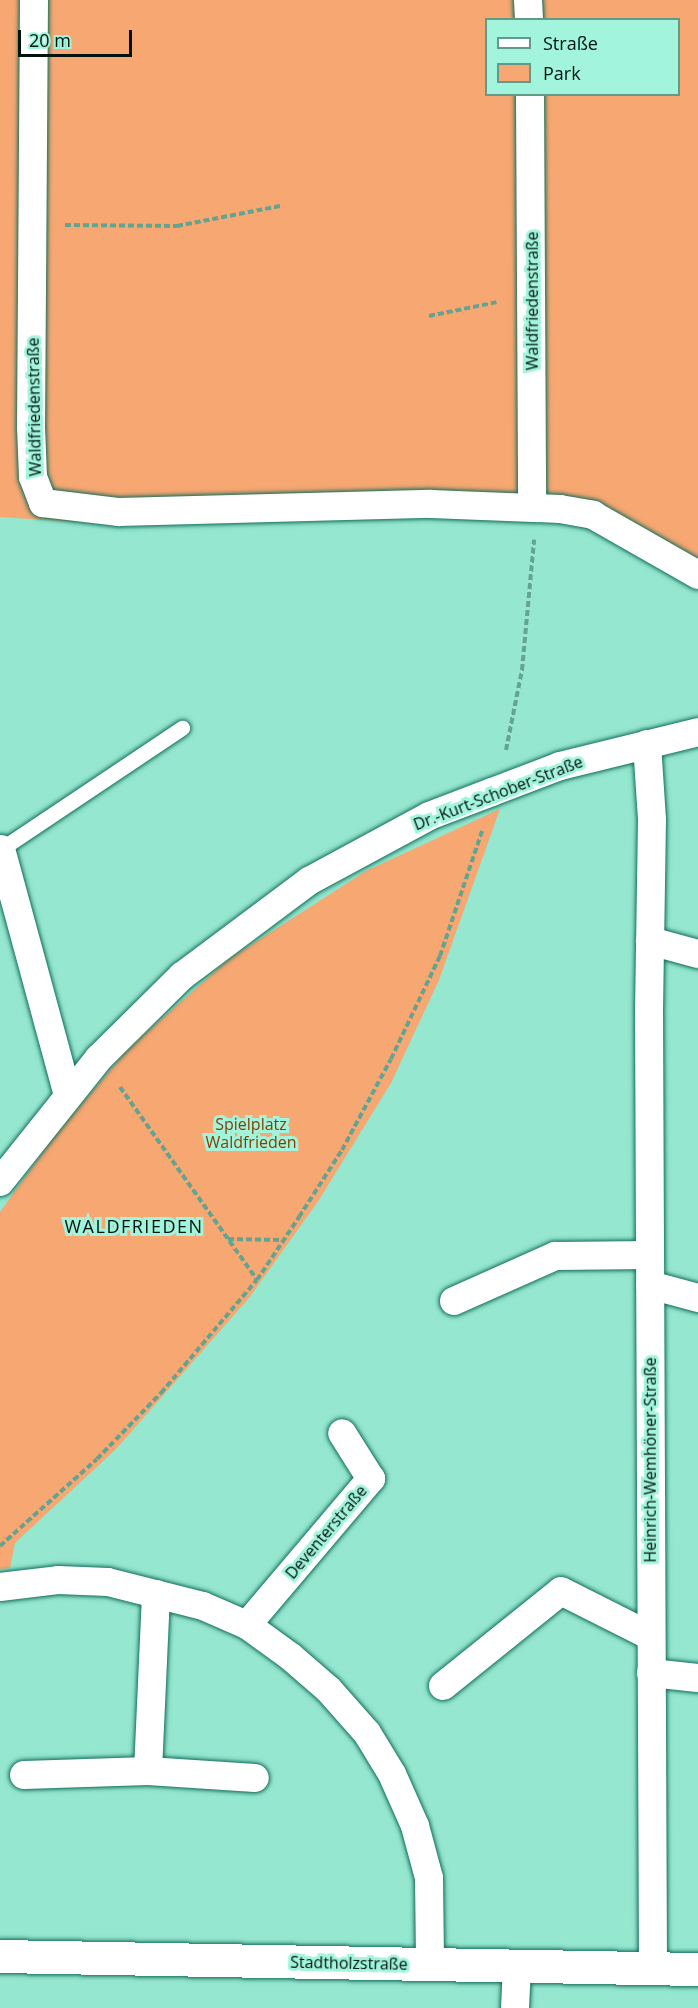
<!DOCTYPE html>
<html>
<head>
<meta charset="utf-8">
<style>
  body { margin:0 }
  #map { position:relative; width:698px; height:2008px; overflow:hidden; background:#95e7cf; font-family:"Open Sans",sans-serif }
  div>[style] { position:absolute }
  .green>* { inset:0; background:#f7a772 }
  .path>* { height:4px; margin-top:-2px; transform-origin:0; background:repeating-linear-gradient(90deg,#65a391 0 6px,transparent 0 9px) }
  .roads { filter:drop-shadow(0 0 2px #126e5b) drop-shadow(0 0 2px #126e5b) }
  .lane>* { height:15px; margin:-7.5px; padding:0 7.5px; transform-origin:7.5px; border-radius:7.5px; background:#fff }
  .street>* { height:28px; margin:-14px; padding:0 14px; transform-origin:14px; border-radius:14px; background:#fff }
  .secondary>* { height:33px; margin:-16.5px; padding:0 16.5px; transform-origin:16.5px; border-radius:16.5px; background:#fff }
  span { translate:-50% -50%; white-space:nowrap; text-align:center; line-height:1.15; -webkit-text-stroke:6px #a2f4dc; paint-order:stroke }
  .street-label { font-size:16px; color:#00130d }
  .park-label { font-size:16px; color:#843f00 }
  .neighbourhood-label { font-size:18px; color:#00130d; letter-spacing:1.5px }
  .legend { position:absolute; left:485px; top:18px; width:195px; height:78px; box-sizing:border-box; background:#a2f4dc; border:2px solid #619a89; margin:0; padding:8px 10px; list-style:none; font-size:18px; color:#00130d }
  .legend li { display:flex; align-items:center; gap:12px; height:30px }
  .legend b { width:30px; border:2px solid #619a89 }
  .scale { position:absolute; left:18px; top:30px; width:114px; height:27px; box-sizing:border-box; border:3px solid #00130d; border-top:0; padding-left:8px; font-size:18px; line-height:21px; white-space:nowrap; color:#00130d; -webkit-text-stroke:4px #a2f4dc; paint-order:stroke }
</style>
</head>
<body>
<div id="map">
  <div class="green">
    <div style="clip-path:polygon(evenodd,0 0,698px 0,698px 587px,583px 523px,494px 512px,122px 525px,0 517px,0 0,486px 20px,678px 20px,678px 94px,486px 94px,486px 20px)"></div>
    <div style="clip-path:polygon(500px 809px,439px 980px,391px 1083px,319px 1200px,249px 1298px,116px 1449px,15px 1543px,10px 1568px,0 1569px,0 1212px,56px 1134px,128px 1049px,229px 959px,366px 871px)"></div>
  </div>
  <div class="path">
    <div style="left:65px;top:225px;width:112px;rotate:0.5deg"></div>
    <div style="left:177px;top:226px;width:105px;rotate:-11deg"></div>
    <div style="left:429px;top:316px;width:69px;rotate:-11.6deg"></div>
    <div style="left:506px;top:750px;width:82px;rotate:-78.7deg"></div>
    <div style="left:522px;top:670px;width:131px;rotate:-84.7deg"></div>
    <div style="left:120px;top:1087px;width:237px;rotate:54.6deg"></div>
    <div style="left:228px;top:1239px;width:53px;rotate:1.1deg"></div>
    <div style="left:0;top:1546px;width:130px;rotate:-41.9deg"></div>
    <div style="left:97px;top:1459px;width:92px;rotate:-45.9deg"></div>
    <div style="left:161px;top:1393px;width:148px;rotate:-49.7deg"></div>
    <div style="left:257px;top:1280px;width:76px;rotate:-56.3deg"></div>
    <div style="left:299px;top:1217px;width:80px;rotate:-57.3deg"></div>
    <div style="left:342px;top:1150px;width:103px;rotate:-61.7deg"></div>
    <div style="left:391px;top:1059px;width:114px;rotate:-64.6deg"></div>
    <div style="left:440px;top:956px;width:132px;rotate:-71.4deg"></div>
  </div>
  <div class="roads">
    <div class="lane">
      <div style="left:0;top:844px;width:5px;rotate:79deg"></div>
      <div style="left:1px;top:849px;width:218px;rotate:-33.8deg"></div>
    </div>
    <div class="street">
      <div style="left:34px;top:0;width:427px;rotate:90.4deg"></div>
      <div style="left:31px;top:427px;width:50px;rotate:87.7deg"></div>
      <div style="left:33px;top:477px;width:28px;rotate:69deg"></div>
      <div style="left:43px;top:503px;width:77px;rotate:6.8deg"></div>
      <div style="left:119px;top:512px;width:312px;rotate:-1.5deg"></div>
      <div style="left:431px;top:504px;width:129px;rotate:2.2deg"></div>
      <div style="left:560px;top:509px;width:34px;rotate:10deg"></div>
      <div style="left:593px;top:515px;width:121px;rotate:29.7deg"></div>
      <div style="left:528px;top:0;width:20px;rotate:87deg"></div>
      <div style="left:530px;top:94px;width:413px;rotate:89.7deg"></div>
      <div style="left:647px;top:744px;width:76px;rotate:86.2deg"></div>
      <div style="left:652px;top:820px;width:188px;rotate:90.9deg"></div>
      <div style="left:649px;top:1008px;width:960px;rotate:89.76deg"></div>
      <div style="left:1px;top:849px;width:255px;rotate:74.8deg"></div>
      <div style="left:650px;top:941px;width:50px;rotate:15.2deg"></div>
      <div style="left:0;top:1182px;width:159px;rotate:-51.4deg"></div>
      <div style="left:99px;top:1058px;width:117px;rotate:-44.7deg"></div>
      <div style="left:182px;top:976px;width:159px;rotate:-36.8deg"></div>
      <div style="left:309px;top:881px;width:136px;rotate:-28.4deg"></div>
      <div style="left:429px;top:816px;width:67px;rotate:-20.9deg"></div>
      <div style="left:492px;top:792px;width:73px;rotate:-20.9deg"></div>
      <div style="left:560px;top:766px;width:142px;rotate:-13.8deg"></div>
      <div style="left:650px;top:1285px;width:50px;rotate:15.2deg"></div>
      <div style="left:454px;top:1301px;width:111px;rotate:-24deg"></div>
      <div style="left:555px;top:1256px;width:95px;rotate:-0.6deg"></div>
      <div style="left:0;top:1587px;width:58px;rotate:-6.9deg"></div>
      <div style="left:58px;top:1580px;width:50px;rotate:2.3deg"></div>
      <div style="left:108px;top:1582px;width:98px;rotate:14.2deg"></div>
      <div style="left:203px;top:1606px;width:48px;rotate:23.4deg"></div>
      <div style="left:247px;top:1625px;width:54px;rotate:36deg"></div>
      <div style="left:291px;top:1657px;width:50px;rotate:41deg"></div>
      <div style="left:329px;top:1690px;width:57px;rotate:48.5deg"></div>
      <div style="left:367px;top:1733px;width:48px;rotate:58.6deg"></div>
      <div style="left:392px;top:1774px;width:57px;rotate:66.1deg"></div>
      <div style="left:415px;top:1826px;width:54px;rotate:74.9deg"></div>
      <div style="left:429px;top:1878px;width:87px;rotate:89.3deg"></div>
      <div style="left:247px;top:1625px;width:192px;rotate:-49.7deg"></div>
      <div style="left:371px;top:1479px;width:54px;rotate:-122.2deg"></div>
      <div style="left:651px;top:1673px;width:47px;rotate:6.1deg"></div>
      <div style="left:443px;top:1686px;width:151px;rotate:-38.8deg"></div>
      <div style="left:561px;top:1591px;width:100px;rotate:26.8deg"></div>
      <div style="left:148px;top:1771px;width:177px;rotate:-87.4deg"></div>
      <div style="left:24px;top:1775px;width:124px;rotate:-1.8deg"></div>
      <div style="left:148px;top:1771px;width:107px;rotate:3.7deg"></div>
      <div style="left:515px;top:2008px;width:42px;rotate:-87.3deg"></div>
    </div>
    <div class="secondary">
      <div style="left:0;top:1956px;width:698px;rotate:1.07deg"></div>
    </div>
  </div>
  <div class="street-label">
    <span style="left:532px;top:301px;rotate:-90deg">Waldfriedenstraße</span>
    <span style="left:34px;top:407px;rotate:-91deg">Waldfriedenstraße</span>
    <span style="left:498px;top:793px;rotate:-21deg">Dr.-Kurt-Schober-Straße</span>
    <span style="left:650px;top:1460px;rotate:-90deg">Heinrich-Wemhöner-Straße</span>
    <span style="left:326px;top:1532px;rotate:-50deg">Deventerstraße</span>
    <span style="left:349px;top:1963px;rotate:1deg">Stadtholzstraße</span>
  </div>
  <div class="park-label">
    <span style="left:251px;top:1133px">Spielplatz<br>Waldfrieden</span>
  </div>
  <div class="neighbourhood-label">
    <span style="left:134px;top:1226px">WALDFRIEDEN</span>
  </div>
  <ul class="legend">
  <li><b style="height:8px;background:#fff"></b>Straße</li>
  <li><b style="height:16px;background:#f7a772"></b>Park</li>
  </ul>
  <div class="scale">20 m</div>
</div>
</body>
</html>
